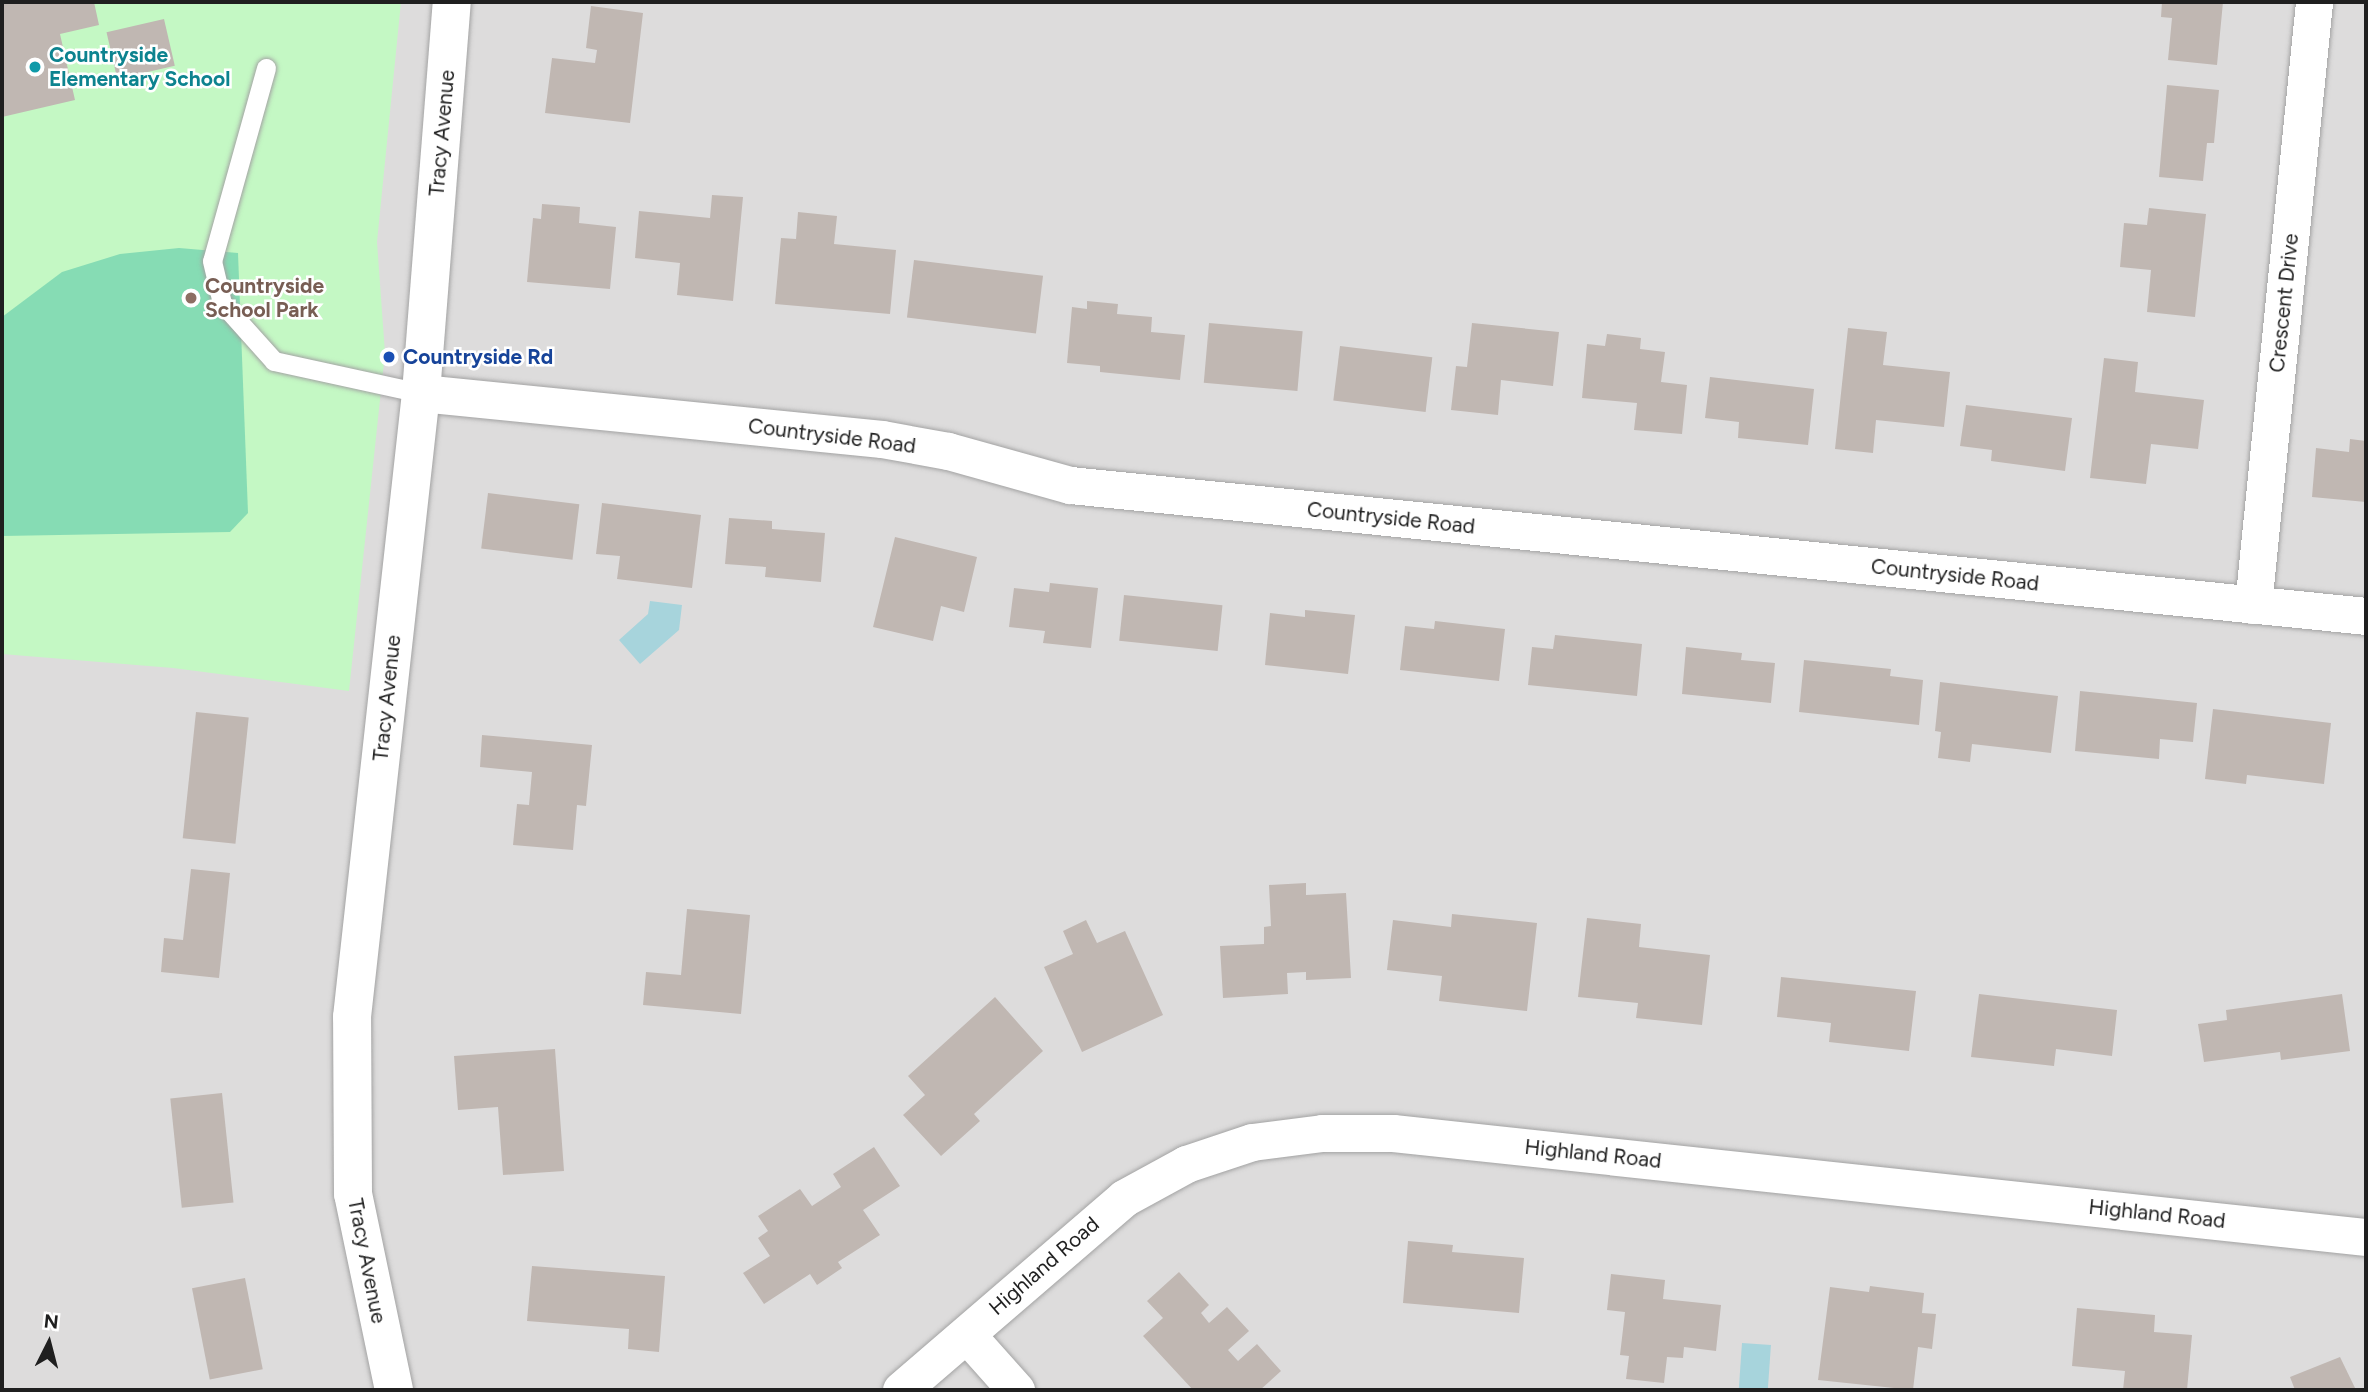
<!DOCTYPE html>
<html>
<head>
<meta charset="utf-8">
<style>
  body { margin:0 }
  #map { position:relative; width:2368px; height:1392px; overflow:hidden; background:#efebe6; font-family:Figtree,sans-serif }
  div>[style] { position:absolute }
  .residential>* { inset:0; background:#dddcdc; transform-origin:0 0 }
  .park>* { inset:0; background:#c4f8c4 }
  .pitch>* { inset:0; background:#86dcb4 }
  .water>* { inset:0; background:#a7d4dc; transform-origin:0 0 }
  .building>* { inset:0; background:#c0b7b2; transform-origin:0 0 }
  .roads { filter:drop-shadow(0 0 2px #a3a3a3) drop-shadow(0 0 2px #a3a3a3) }
  .service>* { height:19px; margin:-9.5px; padding:0 9.5px; transform-origin:9.5px; border-radius:9.5px; background:#fff }
  .minor>* { height:37px; margin:-18.5px; padding:0 18.5px; transform-origin:18.5px; border-radius:18.5px; background:#fff }
  .tertiary>* { height:38px; margin:-19px; padding:0 19px; transform-origin:19px; border-radius:19px; background:#fff }
  .dots>* { width:19px; height:19px; translate:-50% -50%; box-sizing:border-box; border:4px solid #fff; border-radius:50% }
  span { translate:-50% -50%; white-space:nowrap; text-align:center; line-height:1.15; -webkit-text-stroke:5px #fff; paint-order:stroke }
  .culture-label { font-size:21px; color:#0d838f; font-weight:700 }
  .left { translate:0 -50%; text-align:left }
  .street-label { font-size:21px; color:#1f1f1f }
  .education-label { font-size:21px; color:#785e54; font-weight:700 }
  .transit-label { font-size:21px; color:#164399; font-weight:700 }
  .frame { position:absolute; inset:0; border:4px solid #1f1f1f; pointer-events:none }
  .north { position:absolute; left:14px; top:1308px; width:70px; height:70px; -webkit-text-stroke:5px #fff; paint-order:stroke; rotate:6deg; font-size:19px; font-weight:700; line-height:28px; text-align:center; color:#1f1f1f }
  .north::after { content:''; display:block; margin:auto; width:24px; height:32px; background:#1f1f1f; clip-path:polygon(50% 0,100% 100%,50% 72%,0 100%) }
</style>
</head>
<body>
<div id="map">
  <div class="residential">
    <div style="left:2px;top:2px;width:2364px;height:1388px"></div>
  </div>
  <div class="park">
    <div style="clip-path:polygon(2px 2px,401px 2px,377px 242px,385px 353px,349px 691px,173px 668px,2px 654px)"></div>
  </div>
  <div class="pitch">
    <div style="clip-path:polygon(179px 248px,238px 253px,248px 513px,230px 532px,2px 536px,2px 317px,62px 272px,120px 254px)"></div>
  </div>
  <div class="water">
    <div style="clip-path:polygon(650px 601px,682px 605px,679px 630px,640px 664px,619px 640px,648px 614px)"></div>
    <div style="left:1742px;top:1343px;width:29px;height:47px;rotate:4deg"></div>
  </div>
  <div class="building">
    <div style="clip-path:polygon(2px 2px,94px 2px,99px 25px,60px 34px,75px 100px,2px 117px)"></div>
    <div style="clip-path:polygon(2162px 2px,2223px 2px,2217px 65px,2168px 60px,2172px 18px,2161px 17px)"></div>
    <div style="clip-path:polygon(591px 6px,643px 13px,630px 123px,545px 113px,552px 58px,595px 63px,597px 50px,586px 48px)"></div>
    <div style="left:164px;top:19px;width:48px;height:59px;rotate:77deg"></div>
    <div style="clip-path:polygon(2167px 85px,2219px 90px,2214px 143px,2207px 143px,2203px 181px,2159px 177px)"></div>
    <div style="clip-path:polygon(712px 195px,743px 197px,733px 301px,677px 295px,680px 263px,635px 258px,639px 211px,710px 218px)"></div>
    <div style="clip-path:polygon(542px 204px,580px 207px,579px 223px,616px 227px,610px 289px,527px 282px,533px 218px,541px 219px)"></div>
    <div style="clip-path:polygon(2149px 208px,2206px 214px,2195px 317px,2147px 312px,2151px 270px,2120px 267px,2124px 223px,2147px 225px)"></div>
    <div style="clip-path:polygon(798px 212px,837px 216px,834px 244px,896px 250px,890px 314px,775px 304px,781px 238px,796px 239px)"></div>
    <div style="left:914px;top:260px;width:130px;height:58px;rotate:7deg"></div>
    <div style="clip-path:polygon(1087px 301px,1118px 304px,1117px 314px,1152px 317px,1151px 332px,1185px 335px,1180px 380px,1100px 372px,1100px 366px,1067px 363px,1072px 307px,1087px 309px)"></div>
    <div style="left:1209px;top:323px;width:94px;height:60px;rotate:5deg"></div>
    <div style="clip-path:polygon(1472px 323px,1559px 332px,1553px 386px,1501px 380px,1498px 415px,1451px 410px,1456px 366px,1467px 367px)"></div>
    <div style="clip-path:polygon(1848px 328px,1887px 332px,1883px 365px,1950px 372px,1944px 427px,1876px 420px,1873px 453px,1835px 449px)"></div>
    <div style="clip-path:polygon(1607px 334px,1641px 338px,1640px 349px,1665px 352px,1661px 382px,1687px 385px,1682px 434px,1634px 430px,1637px 403px,1582px 398px,1587px 344px,1605px 346px)"></div>
    <div style="left:1340px;top:346px;width:93px;height:55px;rotate:7deg"></div>
    <div style="clip-path:polygon(2104px 358px,2138px 362px,2135px 392px,2204px 400px,2198px 449px,2151px 444px,2146px 484px,2090px 478px)"></div>
    <div style="clip-path:polygon(1710px 377px,1814px 389px,1808px 445px,1738px 438px,1739px 422px,1705px 418px)"></div>
    <div style="clip-path:polygon(1966px 405px,2072px 418px,2065px 471px,1991px 461px,1992px 450px,1960px 446px)"></div>
    <div style="clip-path:polygon(2350px 439px,2366px 441px,2366px 502px,2312px 497px,2316px 448px,2349px 452px)"></div>
    <div style="left:488px;top:493px;width:92px;height:56px;rotate:7deg"></div>
    <div style="clip-path:polygon(602px 503px,701px 515px,692px 588px,617px 579px,620px 556px,596px 554px)"></div>
    <div style="clip-path:polygon(729px 518px,772px 521px,772px 529px,825px 533px,821px 582px,765px 577px,766px 567px,725px 564px)"></div>
    <div style="clip-path:polygon(895px 537px,977px 557px,964px 612px,941px 606px,933px 641px,873px 627px)"></div>
    <div style="clip-path:polygon(1050px 583px,1098px 588px,1091px 648px,1043px 643px,1045px 631px,1009px 627px,1014px 588px,1049px 592px)"></div>
    <div style="left:1124px;top:595px;width:99px;height:46px;rotate:6deg"></div>
    <div style="clip-path:polygon(1305px 610px,1355px 615px,1348px 674px,1265px 665px,1270px 613px,1305px 617px)"></div>
    <div style="clip-path:polygon(1435px 621px,1505px 629px,1499px 681px,1400px 670px,1405px 626px,1434px 629px)"></div>
    <div style="clip-path:polygon(1555px 635px,1642px 644px,1637px 696px,1528px 685px,1532px 647px,1553px 649px)"></div>
    <div style="clip-path:polygon(1686px 647px,1742px 653px,1741px 660px,1775px 663px,1771px 703px,1682px 694px)"></div>
    <div style="clip-path:polygon(1804px 660px,1891px 669px,1890px 676px,1923px 680px,1919px 725px,1799px 712px)"></div>
    <div style="clip-path:polygon(1940px 682px,2058px 696px,2051px 753px,1972px 744px,1970px 762px,1938px 758px,1941px 732px,1935px 731px)"></div>
    <div style="clip-path:polygon(2080px 691px,2197px 703px,2193px 742px,2160px 739px,2159px 759px,2075px 751px)"></div>
    <div style="clip-path:polygon(2213px 709px,2331px 723px,2324px 784px,2247px 775px,2246px 784px,2205px 779px)"></div>
    <div style="left:196px;top:712px;width:53px;height:127px;rotate:6deg"></div>
    <div style="clip-path:polygon(482px 735px,592px 745px,586px 806px,577px 805px,573px 850px,513px 845px,517px 804px,529px 805px,532px 772px,480px 767px)"></div>
    <div style="clip-path:polygon(191px 869px,230px 873px,219px 978px,161px 972px,164px 938px,183px 940px)"></div>
    <div style="clip-path:polygon(1306px 883px,1306px 895px,1346px 893px,1351px 978px,1306px 980px,1306px 972px,1287px 973px,1288px 994px,1223px 998px,1220px 946px,1264px 944px,1264px 927px,1271px 926px,1269px 885px)"></div>
    <div style="clip-path:polygon(687px 909px,750px 915px,741px 1014px,643px 1005px,646px 972px,681px 975px)"></div>
    <div style="clip-path:polygon(1452px 914px,1537px 923px,1527px 1011px,1439px 1001px,1442px 976px,1387px 970px,1393px 920px,1451px 927px)"></div>
    <div style="clip-path:polygon(1587px 918px,1641px 924px,1639px 947px,1710px 955px,1702px 1025px,1636px 1018px,1638px 1003px,1578px 997px)"></div>
    <div style="clip-path:polygon(1086px 920px,1097px 943px,1125px 931px,1163px 1015px,1082px 1052px,1044px 967px,1073px 954px,1063px 931px)"></div>
    <div style="clip-path:polygon(1781px 977px,1916px 991px,1909px 1051px,1829px 1042px,1831px 1023px,1777px 1017px)"></div>
    <div style="clip-path:polygon(1979px 994px,2117px 1010px,2112px 1056px,2056px 1049px,2054px 1066px,1971px 1057px)"></div>
    <div style="clip-path:polygon(2342px 994px,2350px 1051px,2281px 1060px,2280px 1052px,2204px 1062px,2198px 1024px,2227px 1020px,2226px 1010px)"></div>
    <div style="clip-path:polygon(995px 997px,1043px 1051px,974px 1114px,980px 1121px,941px 1156px,903px 1115px,925px 1095px,908px 1076px)"></div>
    <div style="clip-path:polygon(555px 1049px,564px 1171px,503px 1175px,498px 1107px,458px 1110px,454px 1056px)"></div>
    <div style="left:222px;top:1093px;width:110px;height:52px;rotate:84deg"></div>
    <div style="clip-path:polygon(874px 1147px,900px 1186px,863px 1210px,880px 1235px,838px 1262px,842px 1268px,817px 1285px,810px 1274px,764px 1304px,743px 1273px,770px 1256px,758px 1238px,768px 1231px,758px 1216px,800px 1189px,812px 1206px,841px 1187px,833px 1174px)"></div>
    <div style="clip-path:polygon(1408px 1241px,1453px 1245px,1452px 1252px,1524px 1258px,1519px 1313px,1403px 1303px)"></div>
    <div style="clip-path:polygon(532px 1266px,665px 1276px,659px 1352px,628px 1349px,629px 1329px,527px 1321px)"></div>
    <div style="clip-path:polygon(1179px 1272px,1209px 1305px,1201px 1313px,1209px 1323px,1227px 1307px,1249px 1331px,1228px 1350px,1238px 1361px,1257px 1344px,1281px 1371px,1260px 1390px,1193px 1390px,1143px 1336px,1163px 1318px,1147px 1301px)"></div>
    <div style="clip-path:polygon(1611px 1274px,1665px 1280px,1663px 1299px,1721px 1305px,1716px 1351px,1684px 1347px,1683px 1358px,1667px 1357px,1664px 1383px,1626px 1379px,1629px 1356px,1620px 1355px,1625px 1312px,1607px 1310px)"></div>
    <div style="left:245px;top:1278px;width:93px;height:54px;rotate:79deg"></div>
    <div style="clip-path:polygon(1870px 1286px,1924px 1293px,1922px 1313px,1936px 1314px,1932px 1349px,1918px 1347px,1913px 1390px,1818px 1380px,1830px 1287px,1869px 1292px)"></div>
    <div style="clip-path:polygon(2077px 1308px,2155px 1315px,2154px 1332px,2192px 1335px,2187px 1390px,2123px 1390px,2125px 1371px,2072px 1366px)"></div>
    <div style="clip-path:polygon(2340px 1357px,2356px 1390px,2295px 1390px,2290px 1377px)"></div>
  </div>
  <div class="roads">
    <div class="service">
      <div style="left:266px;top:68px;width:200px;rotate:105.6deg"></div>
      <div style="left:212px;top:261px;width:43px;rotate:76.6deg"></div>
      <div style="left:222px;top:303px;width:78px;rotate:48.1deg"></div>
      <div style="left:274px;top:361px;width:150px;rotate:12.3deg"></div>
    </div>
    <div class="minor">
      <div style="left:421px;top:393px;width:463px;rotate:5.7deg"></div>
      <div style="left:882px;top:439px;width:67px;rotate:10.3deg"></div>
      <div style="left:948px;top:451px;width:127px;rotate:15.6deg"></div>
      <div style="left:1070px;top:485px;width:1303px;rotate:5.77deg"></div>
      <div style="left:2253px;top:605px;width:606px;rotate:-84.22deg"></div>
      <div style="left:967px;top:1335px;width:74px;rotate:48.3deg"></div>
      <div style="left:901px;top:1390px;width:294px;rotate:-40.7deg"></div>
      <div style="left:1124px;top:1198px;width:71px;rotate:-28.7deg"></div>
      <div style="left:1186px;top:1164px;width:70px;rotate:-18.4deg"></div>
      <div style="left:1252px;top:1142px;width:71px;rotate:-7.3deg"></div>
      <div style="left:1322px;top:1133px;width:71px"></div>
      <div style="left:1393px;top:1133px;width:979px;rotate:6.1deg"></div>
    </div>
    <div class="tertiary">
      <div style="left:394px;top:1390px;width:200px;rotate:-101.8deg"></div>
      <div style="left:353px;top:1194px;width:177px;rotate:-90.3deg"></div>
      <div style="left:352px;top:1017px;width:628px;rotate:-83.69deg"></div>
      <div style="left:421px;top:393px;width:392px;rotate:-85.5deg"></div>
    </div>
  </div>
  <div class="dots">
    <div style="left:35px;top:67px;background:#0f9aa8"></div>
    <div style="left:191px;top:298px;background:#8d6e63"></div>
    <div style="left:389px;top:357px;background:#1a4fb4"></div>
  </div>
  <div class="culture-label">
    <span class="left" style="left:49px;top:67px">Countryside<br>Elementary School</span>
  </div>
  <div class="street-label">
    <span style="left:442px;top:133px;rotate:-85deg">Tracy Avenue</span>
    <span style="left:2284px;top:303px;rotate:-84deg">Crescent Drive</span>
    <span style="left:832px;top:436px;rotate:7deg">Countryside Road</span>
    <span style="left:1391px;top:518px;rotate:6deg">Countryside Road</span>
    <span style="left:1955px;top:575px;rotate:6deg">Countryside Road</span>
    <span style="left:387px;top:698px;rotate:-84deg">Tracy Avenue</span>
    <span style="left:1593px;top:1154px;rotate:6deg">Highland Road</span>
    <span style="left:2157px;top:1214px;rotate:6deg">Highland Road</span>
    <span style="left:367px;top:1261px;rotate:79deg">Tracy Avenue</span>
    <span style="left:1044px;top:1266px;rotate:-41deg">Highland Road</span>
  </div>
  <div class="education-label">
    <span class="left" style="left:205px;top:298px">Countryside<br>School Park</span>
  </div>
  <div class="transit-label">
    <span class="left" style="left:403px;top:357px">Countryside Rd</span>
  </div>
  <div class="frame"></div>
  <div class="north">N</div>
</div>
</body>
</html>
